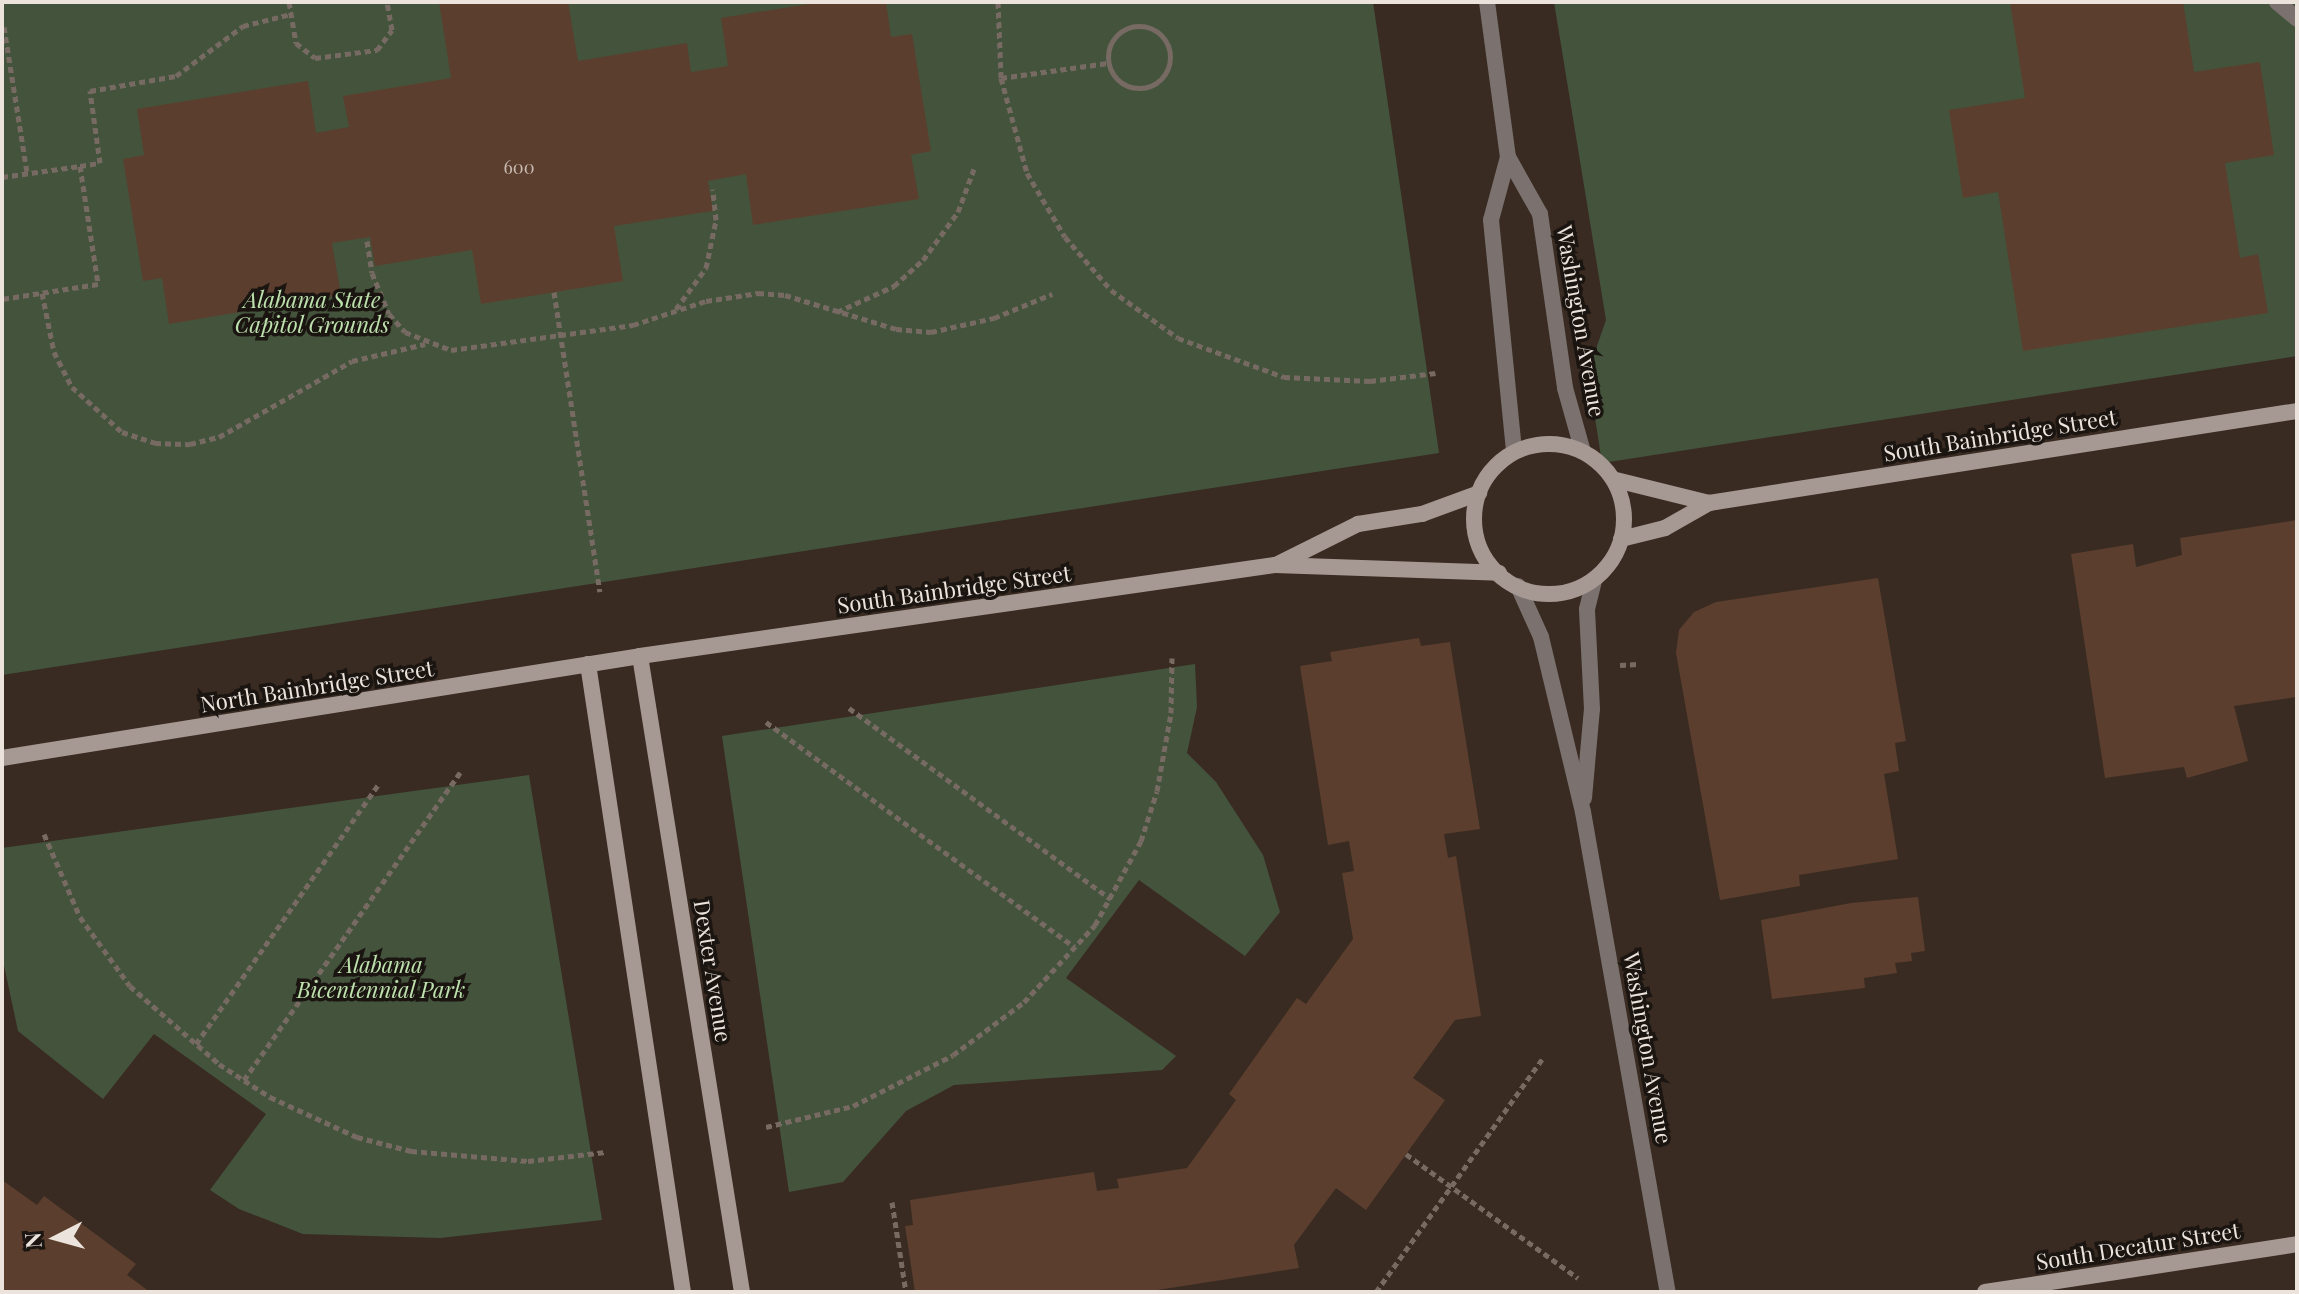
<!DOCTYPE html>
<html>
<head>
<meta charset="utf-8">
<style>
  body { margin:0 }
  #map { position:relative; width:2299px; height:1294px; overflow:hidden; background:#392b22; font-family:"Playfair Display",serif }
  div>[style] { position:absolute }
  .green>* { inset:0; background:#44543c }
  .building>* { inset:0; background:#5b3e2d }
  .path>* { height:5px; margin-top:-2.5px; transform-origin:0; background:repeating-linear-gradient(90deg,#766a62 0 6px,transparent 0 10px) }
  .path>.ring { margin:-2.5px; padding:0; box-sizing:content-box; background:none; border:5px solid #766a62; border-radius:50% }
  .lane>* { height:16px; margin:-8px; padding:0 8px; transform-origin:8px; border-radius:8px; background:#7b726f }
  .street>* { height:16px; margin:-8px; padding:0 8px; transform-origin:8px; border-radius:8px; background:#7b726f }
  .secondary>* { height:16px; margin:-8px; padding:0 8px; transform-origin:8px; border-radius:8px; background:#a69994 }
  .secondary>.ring { margin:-8px; padding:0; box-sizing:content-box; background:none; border:16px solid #a69994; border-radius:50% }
  span { translate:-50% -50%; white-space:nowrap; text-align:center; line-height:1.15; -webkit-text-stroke:7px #1b1511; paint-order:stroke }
  .number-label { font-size:18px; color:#c8bab1 }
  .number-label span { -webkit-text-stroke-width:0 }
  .park-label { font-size:22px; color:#bee2ae; font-style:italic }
  .street-label { font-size:22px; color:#ece3dd }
  .frame { position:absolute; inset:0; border:4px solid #ece3dd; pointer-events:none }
  .north { position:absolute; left:16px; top:1198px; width:80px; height:80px; -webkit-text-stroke:6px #1b1511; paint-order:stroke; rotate:264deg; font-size:22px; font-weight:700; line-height:32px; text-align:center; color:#ece3dd }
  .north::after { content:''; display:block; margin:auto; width:28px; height:36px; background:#ece3dd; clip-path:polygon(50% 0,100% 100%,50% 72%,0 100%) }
</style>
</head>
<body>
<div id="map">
  <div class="green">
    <div style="clip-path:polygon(2px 2px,1373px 2px,1439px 453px,2px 675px)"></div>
    <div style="clip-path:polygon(1554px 2px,2297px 2px,2297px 356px,1602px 463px,1588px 372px,1606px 320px)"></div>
    <div style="clip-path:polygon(1195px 664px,1197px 707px,1187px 753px,1216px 782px,1263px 855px,1280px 912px,1245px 956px,1139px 880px,1066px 978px,1176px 1056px,1162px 1070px,954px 1085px,906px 1111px,843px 1182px,789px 1192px,722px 736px)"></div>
    <div style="clip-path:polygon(529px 775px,602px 1220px,440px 1238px,303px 1234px,239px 1209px,210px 1190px,266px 1114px,154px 1034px,103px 1099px,18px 1031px,2px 956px,2px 848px)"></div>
  </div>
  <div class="building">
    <div style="clip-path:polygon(439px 2px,568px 2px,578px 61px,687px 43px,691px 72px,728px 66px,721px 18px,821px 2px,886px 2px,891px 37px,912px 34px,931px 151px,911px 155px,919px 199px,753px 225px,746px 174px,708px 181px,713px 211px,614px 226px,623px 281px,481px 304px,472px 250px,375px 266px,370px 237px,332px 243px,341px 295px,169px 324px,162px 278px,143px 281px,123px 159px,144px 155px,137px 109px,308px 81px,316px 133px,349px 127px,343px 96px,451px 78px)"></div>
    <div style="clip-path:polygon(2010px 2px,2183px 2px,2194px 72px,2260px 62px,2274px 155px,2225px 163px,2240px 258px,2258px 254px,2268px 313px,2023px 351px,1998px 192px,1963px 198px,1949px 110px,2025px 98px)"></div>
    <div style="clip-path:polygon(2297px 520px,2297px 697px,2234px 706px,2248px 761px,2187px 778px,2184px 767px,2105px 778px,2071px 554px,2133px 544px,2136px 567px,2182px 555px,2180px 538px)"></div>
    <div style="clip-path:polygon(1878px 578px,1906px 741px,1895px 743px,1899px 771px,1884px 774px,1898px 859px,1799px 875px,1800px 886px,1720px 900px,1676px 653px,1679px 630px,1694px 612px,1716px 602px)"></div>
    <div style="clip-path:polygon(1419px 638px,1421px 646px,1450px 642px,1480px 829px,1444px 834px,1448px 858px,1456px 856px,1481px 1016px,1455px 1020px,1413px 1078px,1445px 1100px,1366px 1210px,1336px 1188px,1294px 1245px,1299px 1268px,1144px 1292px,915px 1292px,905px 1226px,913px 1225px,910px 1200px,1094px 1172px,1097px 1191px,1119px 1188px,1117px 1179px,1187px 1168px,1236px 1100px,1229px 1094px,1297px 998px,1306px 1004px,1353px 939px,1342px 873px,1354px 871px,1349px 841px,1328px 845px,1300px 666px,1332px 661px,1330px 652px)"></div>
    <div style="clip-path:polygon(1918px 897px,1925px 951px,1911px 953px,1912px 961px,1895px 963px,1897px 973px,1864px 978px,1865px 988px,1772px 999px,1761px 920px,1851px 903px)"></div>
    <div style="clip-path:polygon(2px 1180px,37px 1205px,44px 1196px,136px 1264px,127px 1275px,150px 1292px,2px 1292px)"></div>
  </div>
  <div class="path">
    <div style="left:289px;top:2px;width:42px;rotate:80.3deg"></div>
    <div style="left:296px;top:43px;width:24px;rotate:38deg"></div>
    <div style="left:315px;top:58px;width:63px;rotate:-7.4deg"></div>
    <div style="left:377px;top:50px;width:25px;rotate:-53deg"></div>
    <div style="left:392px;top:30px;width:28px;rotate:-100deg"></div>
    <div style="left:998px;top:2px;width:76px;rotate:87.7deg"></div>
    <div style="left:1001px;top:78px;width:98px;rotate:74.7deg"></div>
    <div style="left:1027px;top:173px;width:74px;rotate:59.3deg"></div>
    <div style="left:1065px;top:237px;width:70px;rotate:49deg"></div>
    <div style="left:1111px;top:290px;width:82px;rotate:35.6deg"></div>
    <div style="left:1178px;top:338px;width:113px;rotate:20.2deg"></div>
    <div style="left:1284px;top:377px;width:86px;rotate:2.7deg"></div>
    <div style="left:1370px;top:381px;width:66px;rotate:-6.9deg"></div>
    <div class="ring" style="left:1108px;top:26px;width:57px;height:57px"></div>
    <div style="left:4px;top:27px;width:148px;rotate:81deg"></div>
    <div style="left:1001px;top:78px;width:108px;rotate:-8deg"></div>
    <div style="left:80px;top:166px;width:20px;rotate:-9deg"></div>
    <div style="left:100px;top:163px;width:73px;rotate:-97.9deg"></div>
    <div style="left:90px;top:91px;width:87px;rotate:-9.9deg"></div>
    <div style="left:176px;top:76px;width:84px;rotate:-36.7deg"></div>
    <div style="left:243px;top:26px;width:49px;rotate:-14deg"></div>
    <div style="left:2px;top:177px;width:79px;rotate:-8deg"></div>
    <div style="left:80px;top:166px;width:119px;rotate:81.3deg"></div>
    <div style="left:98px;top:284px;width:97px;rotate:171.1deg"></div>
    <div style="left:367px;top:241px;width:32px;rotate:81deg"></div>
    <div style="left:372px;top:273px;width:44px;rotate:67.5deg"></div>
    <div style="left:389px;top:314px;width:24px;rotate:48deg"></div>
    <div style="left:405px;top:332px;width:49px;rotate:21.4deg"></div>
    <div style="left:451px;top:350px;width:184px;rotate:-7.8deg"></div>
    <div style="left:633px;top:325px;width:77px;rotate:-18.2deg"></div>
    <div style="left:706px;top:301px;width:53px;rotate:-8.7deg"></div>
    <div style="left:758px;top:293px;width:27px;rotate:4deg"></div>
    <div style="left:785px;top:295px;width:116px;rotate:17deg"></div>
    <div style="left:896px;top:329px;width:35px;rotate:5deg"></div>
    <div style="left:931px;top:332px;width:65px;rotate:-12.5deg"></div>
    <div style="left:994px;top:318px;width:63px;rotate:-22.5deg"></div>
    <div style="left:554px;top:292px;width:303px;rotate:81.3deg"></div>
    <div style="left:42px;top:293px;width:60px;rotate:78.5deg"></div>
    <div style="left:54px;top:352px;width:39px;rotate:63deg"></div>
    <div style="left:72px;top:387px;width:67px;rotate:42deg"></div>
    <div style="left:122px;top:432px;width:35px;rotate:18deg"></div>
    <div style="left:155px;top:443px;width:35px;rotate:2deg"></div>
    <div style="left:190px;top:444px;width:30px;rotate:-14deg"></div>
    <div style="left:219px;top:437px;width:153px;rotate:-29.7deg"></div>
    <div style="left:352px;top:361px;width:75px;rotate:-13.1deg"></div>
    <div style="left:676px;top:309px;width:51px;rotate:-53.8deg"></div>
    <div style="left:706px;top:268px;width:49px;rotate:-78.2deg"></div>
    <div style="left:716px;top:220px;width:31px;rotate:-96deg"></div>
    <div style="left:837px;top:312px;width:63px;rotate:-24.5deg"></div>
    <div style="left:894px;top:286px;width:39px;rotate:-42deg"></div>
    <div style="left:923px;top:260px;width:59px;rotate:-53.9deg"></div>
    <div style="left:958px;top:212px;width:49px;rotate:-69.7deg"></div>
    <div style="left:1620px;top:665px;width:18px;rotate:-3deg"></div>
    <div style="left:849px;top:708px;width:324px;rotate:36.1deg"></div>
    <div style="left:766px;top:722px;width:382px;rotate:36.1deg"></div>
    <div style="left:44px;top:834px;width:90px;rotate:66.6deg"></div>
    <div style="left:80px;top:917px;width:85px;rotate:54.1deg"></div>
    <div style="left:130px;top:986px;width:118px;rotate:41.2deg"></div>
    <div style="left:219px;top:1064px;width:61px;rotate:32.9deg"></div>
    <div style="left:270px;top:1097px;width:96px;rotate:24.7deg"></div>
    <div style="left:357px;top:1137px;width:56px;rotate:14.5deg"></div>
    <div style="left:411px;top:1151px;width:117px;rotate:4.9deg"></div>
    <div style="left:528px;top:1161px;width:78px;rotate:-6.7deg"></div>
    <div style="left:196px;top:1044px;width:318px;rotate:-54.9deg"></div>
    <div style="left:244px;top:1080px;width:378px;rotate:-54.9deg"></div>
    <div style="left:766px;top:1127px;width:89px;rotate:-13.6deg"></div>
    <div style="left:853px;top:1106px;width:112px;rotate:-27deg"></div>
    <div style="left:953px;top:1055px;width:89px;rotate:-36.7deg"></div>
    <div style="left:1024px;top:1002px;width:105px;rotate:-47.3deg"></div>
    <div style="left:1095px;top:925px;width:96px;rotate:-61.3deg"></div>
    <div style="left:1141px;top:841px;width:52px;rotate:-72.3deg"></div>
    <div style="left:1157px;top:791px;width:79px;rotate:-79.8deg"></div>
    <div style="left:1171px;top:713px;width:55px;rotate:-89deg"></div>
    <div style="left:1406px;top:1154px;width:212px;rotate:35.8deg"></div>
    <div style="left:892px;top:1202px;width:91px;rotate:81.2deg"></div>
    <div style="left:1376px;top:1292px;width:287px;rotate:-54.5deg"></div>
  </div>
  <div class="lane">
    <div style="left:2277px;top:2px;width:26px;rotate:40deg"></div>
  </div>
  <div class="street">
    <div style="left:1487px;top:2px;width:156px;rotate:82.3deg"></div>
    <div style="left:1508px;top:157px;width:65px;rotate:60.7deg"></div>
    <div style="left:1540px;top:214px;width:176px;rotate:81.8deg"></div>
    <div style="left:1565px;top:388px;width:66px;rotate:74.3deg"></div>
    <div style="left:1508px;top:157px;width:65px;rotate:105.1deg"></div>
    <div style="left:1491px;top:220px;width:233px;rotate:84.3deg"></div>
    <div style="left:1518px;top:586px;width:56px;rotate:65.7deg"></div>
    <div style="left:1541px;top:637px;width:180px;rotate:76.5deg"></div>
    <div style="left:1583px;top:812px;width:487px;rotate:80deg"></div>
    <div style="left:1584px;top:798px;width:89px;rotate:-84.9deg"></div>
    <div style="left:1592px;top:709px;width:100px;rotate:-92.9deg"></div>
    <div style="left:1587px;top:609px;width:30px;rotate:-76deg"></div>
  </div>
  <div class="secondary">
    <div class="ring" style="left:1474px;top:444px;width:134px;height:134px"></div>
    <div style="left:1616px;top:480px;width:96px;rotate:13.9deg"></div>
    <div style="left:1621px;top:539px;width:45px;rotate:-14deg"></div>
    <div style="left:1665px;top:528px;width:51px;rotate:-29.6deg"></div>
    <div style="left:1709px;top:503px;width:595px;rotate:-8.89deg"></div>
    <div style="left:1276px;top:565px;width:92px;rotate:-26.6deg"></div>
    <div style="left:1358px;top:524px;width:65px;rotate:-8.9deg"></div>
    <div style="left:1422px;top:514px;width:61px;rotate:-20.2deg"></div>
    <div style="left:640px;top:656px;width:644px;rotate:80.89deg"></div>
    <div style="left:588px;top:664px;width:635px;rotate:81.4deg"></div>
    <div style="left:2px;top:758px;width:646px;rotate:-9.08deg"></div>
    <div style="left:640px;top:656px;width:641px;rotate:-8.16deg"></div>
    <div style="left:1275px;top:565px;width:224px;rotate:2deg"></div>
    <div style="left:1985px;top:1292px;width:316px;rotate:-8.7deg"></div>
  </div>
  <div class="number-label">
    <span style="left:519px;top:167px">600</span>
  </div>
  <div class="park-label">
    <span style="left:312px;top:312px">Alabama State<br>Capitol Grounds</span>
    <span style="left:381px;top:977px">Alabama<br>Bicentennial Park</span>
  </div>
  <div class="street-label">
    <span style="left:1581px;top:321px;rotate:80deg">Washington Avenue</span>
    <span style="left:2000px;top:435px;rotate:-9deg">South Bainbridge Street</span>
    <span style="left:954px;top:589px;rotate:-8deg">South Bainbridge Street</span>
    <span style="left:317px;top:686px;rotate:-9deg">North Bainbridge Street</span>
    <span style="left:713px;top:971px;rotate:81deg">Dexter Avenue</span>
    <span style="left:1648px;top:1048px;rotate:80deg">Washington Avenue</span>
    <span style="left:2138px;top:1246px;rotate:-9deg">South Decatur Street</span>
  </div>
  <div class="frame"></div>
  <div class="north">N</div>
</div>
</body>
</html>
